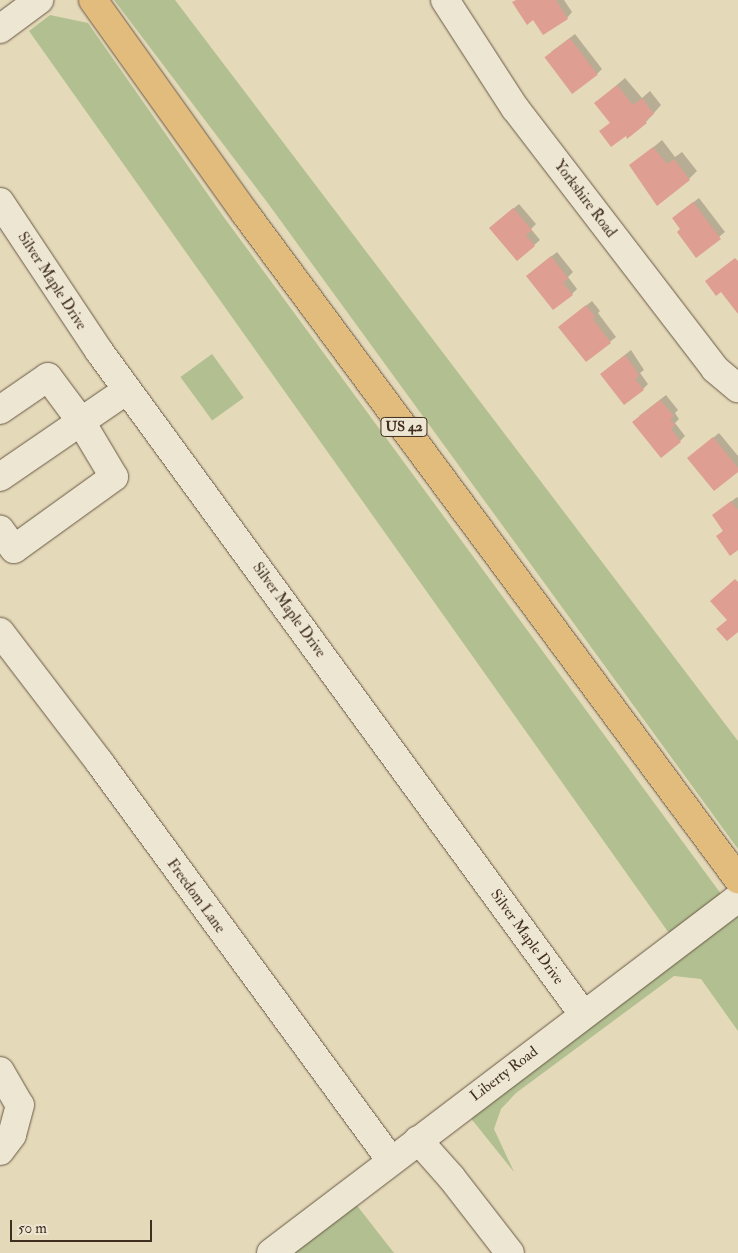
<!DOCTYPE html>
<html>
<head>
<meta charset="utf-8">
<style>
  body { margin:0 }
  #map { position:relative; width:738px; height:1253px; overflow:hidden; background:#e4d9b9; font-family:"IM FELL Double Pica",serif }
  div>[style] { position:absolute }
  .green>* { inset:0; background:#b2c091; transform-origin:0 0 }
  .shadow>* { inset:0; background:#0003 }
  .building>* { inset:0; background:#de9f92; transform-origin:0 0 }
  .roads { filter:drop-shadow(0 0 1px #695946) drop-shadow(0 0 1px #695946) }
  .minor>* { height:28px; margin:-14px; padding:0 14px; transform-origin:14px; border-radius:14px; background:#ede6d2 }
  .highway>* { height:28px; margin:-14px; padding:0 14px; transform-origin:14px; border-radius:14px; background:#e2bc7c }
  span { translate:-50% -50%; white-space:nowrap; text-align:center; line-height:1.15; -webkit-text-stroke:5px #ede6d2; paint-order:stroke }
  .shield-label span { padding:1px 4px; background:#ede6d2; border:1px solid; border-radius:4px; -webkit-text-stroke-width:0 }
  .shield-label { font-size:14px; color:#402e1f; font-weight:700 }
  .street-label { font-size:15px; color:#402e1f }
  .scale { position:absolute; left:10px; top:1220px; width:142px; height:22px; box-sizing:border-box; border:2px solid #402e1f; border-top:0; padding-left:6px; font-size:15px; line-height:18px; white-space:nowrap; color:#402e1f; -webkit-text-stroke:4px #ede6d2; paint-order:stroke }
</style>
</head>
<body>
<div id="map">
  <div class="green">
    <div style="clip-path:polygon(114px 0,175px 0,738px 741px,738px 849px,267px 202px)"></div>
    <div style="clip-path:polygon(50px 15px,88px 23px,223px 216px,724px 898px,671px 936px,29px 31px)"></div>
    <div style="left:212px;top:354px;width:54px;height:39px;rotate:54deg"></div>
    <div style="clip-path:polygon(738px 915px,738px 1031px,701px 979px,674px 976px,516px 1093px,501px 1109px,494px 1129px,514px 1172px,469px 1116px)"></div>
    <div style="clip-path:polygon(355px 1203px,394px 1253px,289px 1253px)"></div>
  </div>
  <div class="shadow">
    <div style="clip-path:polygon(516px 0,564px 0,572px 12px,567px 18px,533px 19px)"></div>
    <div style="clip-path:polygon(575px 34px,602px 69px,597px 74px,551px 52px)"></div>
    <div style="clip-path:polygon(625px 78px,642px 98px,650px 91px,661px 105px,646px 122px,626px 134px,601px 132px,611px 122px,596px 103px)"></div>
    <div style="clip-path:polygon(662px 140px,675px 157px,682px 152px,697px 171px,689px 179px,631px 166px)"></div>
    <div style="clip-path:polygon(699px 198px,725px 232px,696px 256px,682px 229px,679px 213px)"></div>
    <div style="clip-path:polygon(519px 204px,536px 224px,531px 229px,540px 240px,517px 260px,496px 223px)"></div>
    <div style="clip-path:polygon(557px 252px,573px 272px,568px 277px,577px 289px,572px 294px,533px 271px)"></div>
    <div style="clip-path:polygon(592px 301px,600px 311px,598px 313px,616px 337px,587px 360px,565px 322px)"></div>
    <div style="clip-path:polygon(631px 350px,644px 370px,640px 373px,648px 384px,643px 389px,607px 369px)"></div>
    <div style="clip-path:polygon(666px 395px,678px 410px,675px 413px,679px 419px,675px 423px,685px 436px,680px 441px,639px 416px)"></div>
    <div style="clip-path:polygon(719px 433px,738px 456px,738px 471px,688px 458px)"></div>
    <div style="clip-path:polygon(737px 497px,738px 498px,738px 549px,718px 536px,724px 530px,714px 515px)"></div>
  </div>
  <div class="building">
    <div style="clip-path:polygon(516px 0,556px 0,568px 19px,543px 35px,533px 20px,527px 25px,512px 2px)"></div>
    <div style="left:570px;top:38px;width:46px;height:32px;rotate:53deg"></div>
    <div style="clip-path:polygon(617px 85px,633px 105px,642px 98px,654px 114px,645px 121px,647px 123px,627px 139px,626px 136px,611px 147px,599px 131px,610px 123px,594px 103px)"></div>
    <div style="clip-path:polygon(653px 147px,667px 164px,674px 159px,690px 180px,657px 206px,629px 165px)"></div>
    <div style="clip-path:polygon(693px 202px,721px 239px,696px 258px,677px 232px,680px 229px,672px 218px)"></div>
    <div style="clip-path:polygon(513px 208px,532px 230px,526px 235px,535px 246px,517px 261px,489px 228px)"></div>
    <div style="clip-path:polygon(551px 256px,568px 278px,563px 283px,573px 295px,553px 310px,526px 276px)"></div>
    <div style="clip-path:polygon(735px 258px,738px 261px,738px 314px,721px 292px,716px 296px,705px 281px)"></div>
    <div style="clip-path:polygon(586px 305px,595px 317px,593px 319px,611px 343px,586px 362px,558px 327px)"></div>
    <div style="clip-path:polygon(625px 355px,636px 370px,639px 376px,635px 379px,644px 390px,624px 405px,600px 374px)"></div>
    <div style="clip-path:polygon(660px 400px,674px 416px,670px 419px,675px 425px,671px 429px,681px 442px,661px 458px,632px 422px)"></div>
    <div style="clip-path:polygon(713px 437px,738px 468px,738px 472px,714px 491px,687px 458px)"></div>
    <div style="clip-path:polygon(731px 501px,738px 510px,738px 550px,730px 556px,716px 536px,723px 531px,712px 515px)"></div>
    <div style="clip-path:polygon(735px 579px,738px 582px,738px 632px,727px 641px,716px 629px,727px 620px,710px 601px)"></div>
  </div>
  <div class="roads">
    <div class="minor">
      <div style="left:445px;top:0;width:129px;rotate:57.1deg"></div>
      <div style="left:515px;top:108px;width:329px;rotate:52.5deg"></div>
      <div style="left:715px;top:369px;width:30px;rotate:40deg"></div>
      <div style="left:0;top:29px;width:49px;rotate:-36.6deg"></div>
      <div style="left:0;top:202px;width:179px;rotate:56.4deg"></div>
      <div style="left:99px;top:351px;width:821px;rotate:53.87deg"></div>
      <div style="left:0;top:410px;width:58px;rotate:-34.5deg"></div>
      <div style="left:48px;top:377px;width:54px;rotate:53.3deg"></div>
      <div style="left:80px;top:420px;width:66px;rotate:59.2deg"></div>
      <div style="left:114px;top:477px;width:123px;rotate:144.2deg"></div>
      <div style="left:14px;top:549px;width:24px;rotate:-126deg"></div>
      <div style="left:0;top:477px;width:154px;rotate:-34.4deg"></div>
      <div style="left:0;top:632px;width:165px;rotate:52.6deg"></div>
      <div style="left:100px;top:763px;width:492px;rotate:53.8deg"></div>
      <div style="left:0;top:1071px;width:39px;rotate:60deg"></div>
      <div style="left:20px;top:1105px;width:31px;rotate:105deg"></div>
      <div style="left:12px;top:1135px;width:20px;rotate:127deg"></div>
      <div style="left:418px;top:1140px;width:50px;rotate:48.3deg"></div>
      <div style="left:451px;top:1177px;width:96px;rotate:52.2deg"></div>
      <div style="left:271px;top:1253px;width:587px;rotate:-37.24deg"></div>
    </div>
    <div class="highway">
      <div style="left:93px;top:0;width:262px;rotate:54.5deg"></div>
      <div style="left:245px;top:213px;width:829px;rotate:53.49deg"></div>
    </div>
  </div>
  <div class="shield-label">
    <span style="left:404px;top:427px">US 42</span>
  </div>
  <div class="street-label">
    <span style="left:585px;top:199px;rotate:53deg">Yorkshire Road</span>
    <span style="left:52px;top:281px;rotate:57deg">Silver Maple Drive</span>
    <span style="left:289px;top:610px;rotate:54deg">Silver Maple Drive</span>
    <span style="left:196px;top:896px;rotate:54deg">Freedom Lane</span>
    <span style="left:527px;top:937px;rotate:54deg">Silver Maple Drive</span>
    <span style="left:504px;top:1074px;rotate:-37deg">Liberty Road</span>
  </div>
  <div class="scale">50 m</div>
</div>
</body>
</html>
